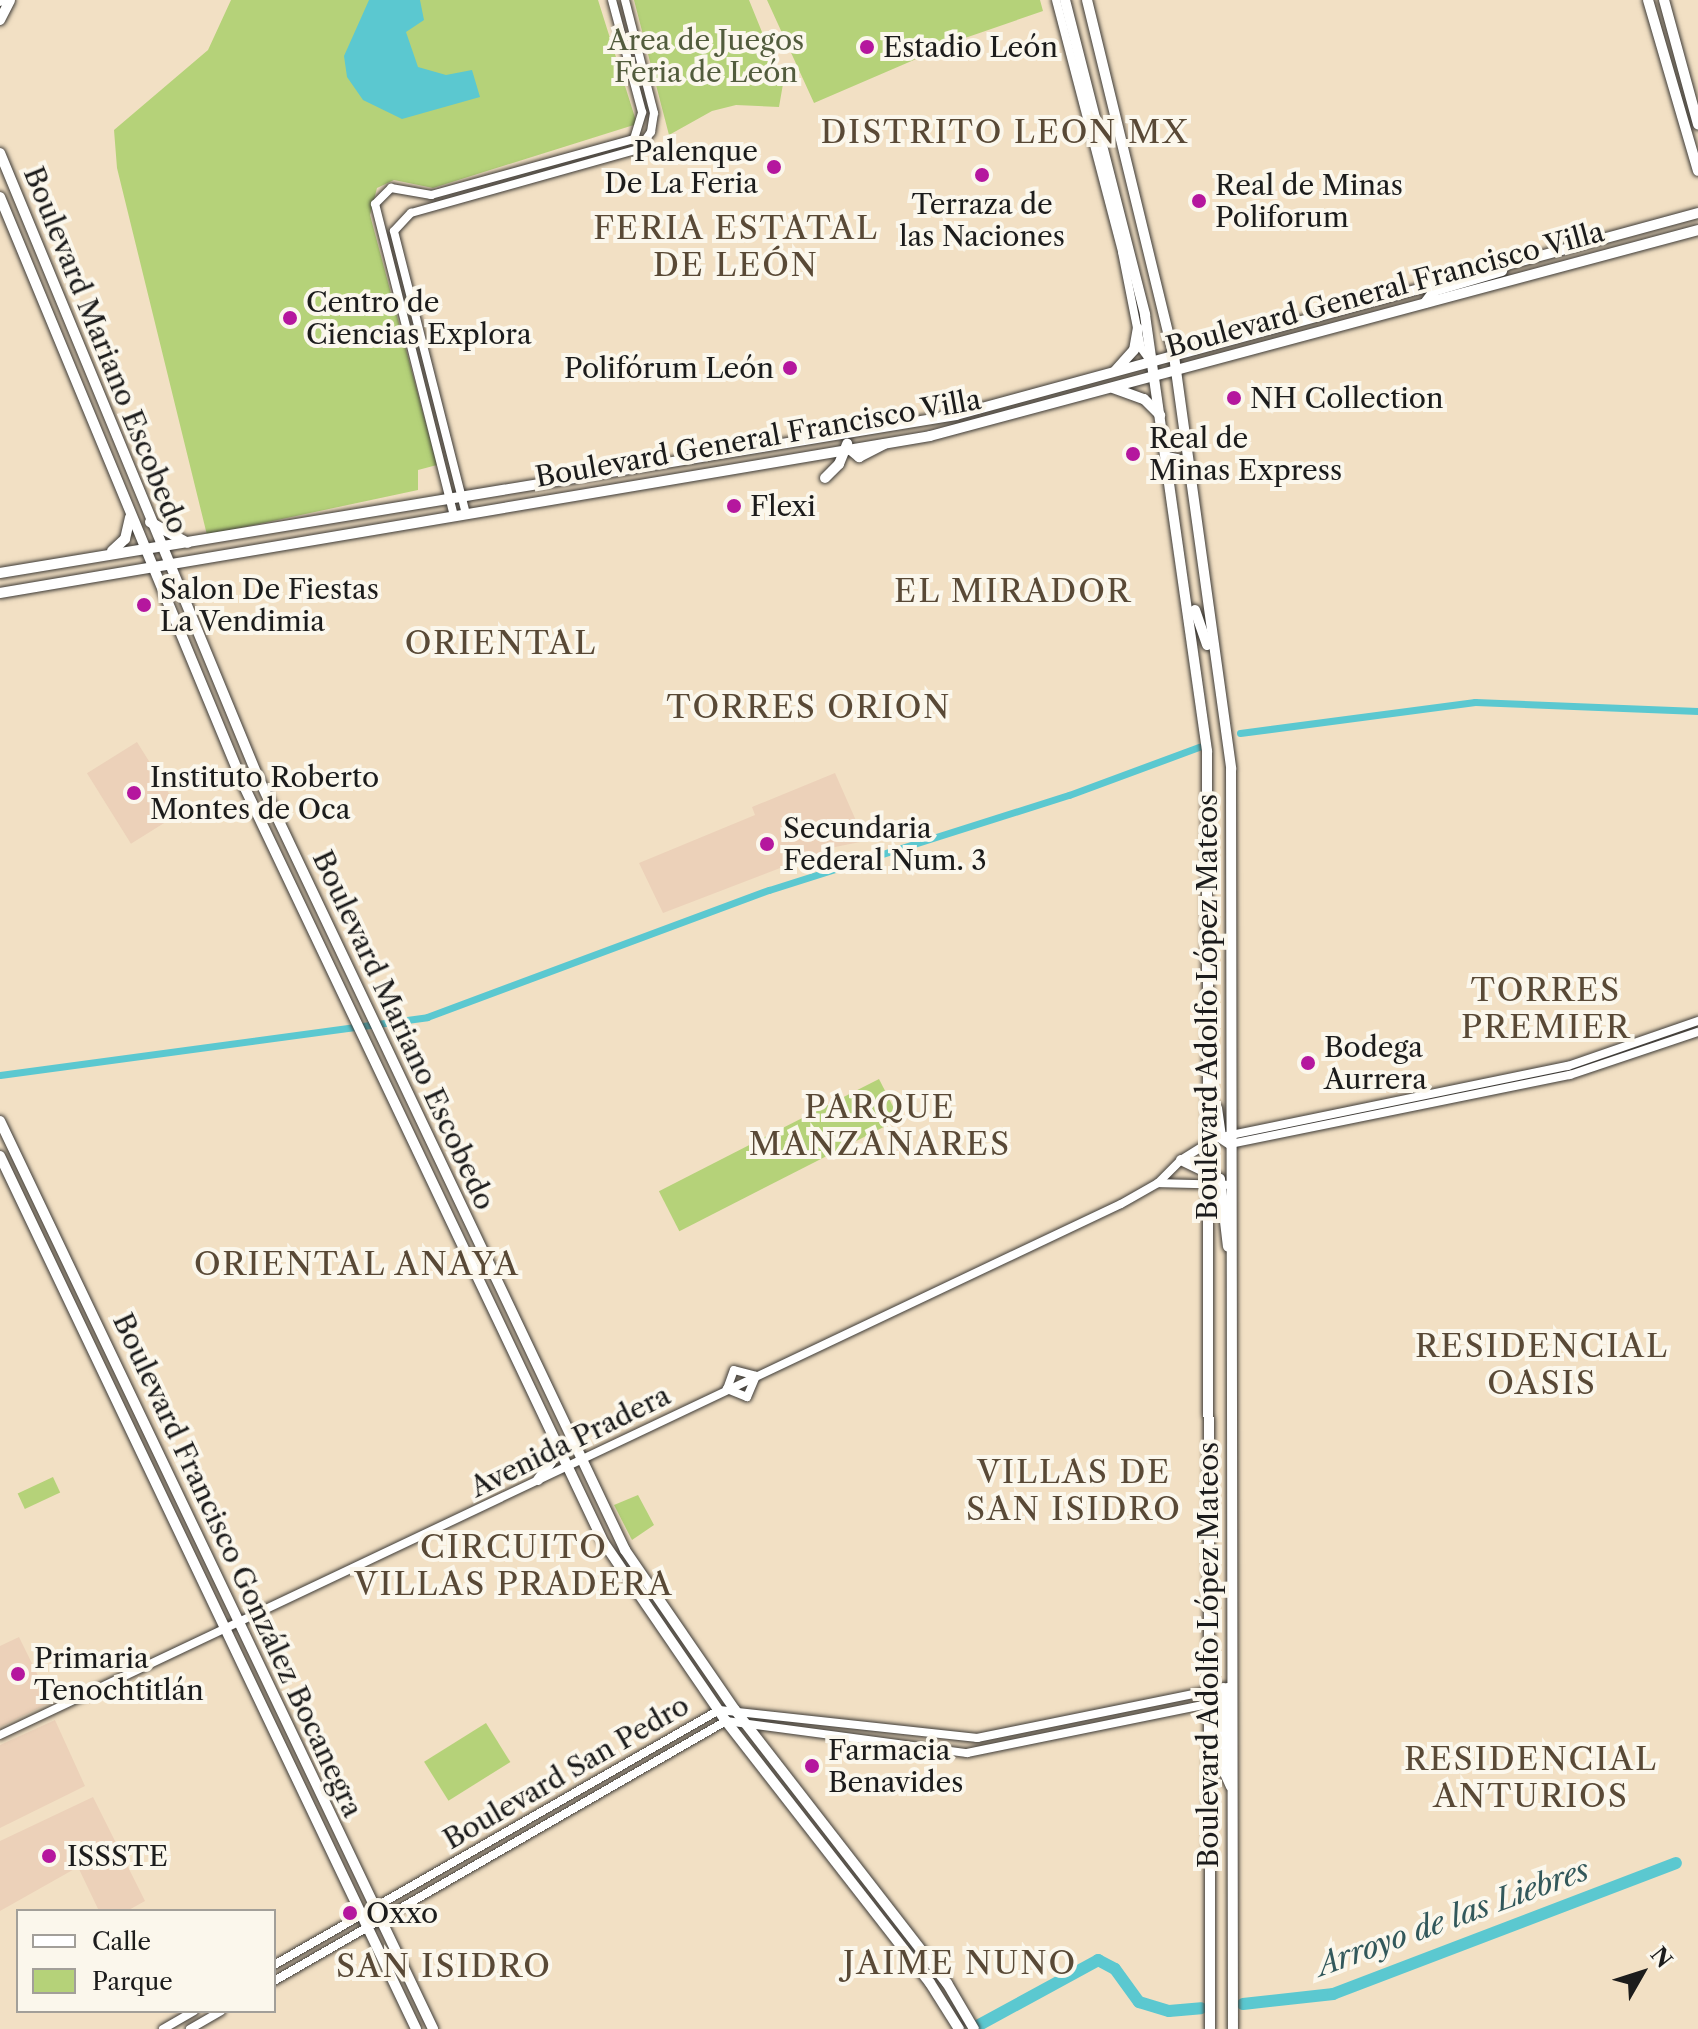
<!DOCTYPE html>
<html>
<head>
<meta charset="utf-8">
<style>
  body { margin:0 }
  #map { position:relative; width:1698px; height:2029px; overflow:hidden; background:#f2e0c4; font-family:"Libre Caslon Text",serif }
  div>[style] { position:absolute }
  .built>* { inset:0; background:#ecd1b9; transform-origin:0 0 }
  .green>* { inset:0; background:#b5d279; transform-origin:0 0 }
  .water>* { inset:0; background:#5bc8d0 }
  .canal>* { height:7px; margin:-3.5px; padding:0 3.5px; transform-origin:3.5px; border-radius:3.5px; background:#5bc8d0 }
  .river>* { height:12px; margin:-6px; padding:0 6px; transform-origin:6px; border-radius:6px; background:#5bc8d0 }
  .roads { filter:drop-shadow(0 0 2px #3c3935) drop-shadow(0 0 2px #3c3935) }
  .minor>* { height:8px; margin:-4px; padding:0 4px; transform-origin:4px; border-radius:4px; background:#fff }
  .major>* { height:10px; margin:-5px; padding:0 5px; transform-origin:5px; border-radius:5px; background:#fff }
  .dots>* { width:22px; height:22px; translate:-50% -50%; box-sizing:border-box; border:4px solid #fbf7ec; border-radius:50% }
  span { translate:-50% -50%; white-space:nowrap; text-align:center; line-height:1.15; -webkit-text-stroke:8px #fbf7ec; paint-order:stroke }
  .park-label { font-size:28px; color:#525c3d }
  .poi-label { font-size:28px; color:#1c1c1c }
  .left { translate:0 -50%; text-align:left }
  .right { translate:-100% -50%; text-align:right }
  .street-label { font-size:28px; color:#1c1c1c }
  .water-label { font-size:30px; color:#32585b; font-style:italic }
  .quarter-label { font-size:32px; color:#594936; letter-spacing:2px }
  .legend { position:absolute; left:16px; top:1909px; width:260px; height:104px; box-sizing:border-box; background:#fbf7ec; border:2px solid #a29f99; margin:0; padding:10px 14px; list-style:none; font-size:24px; color:#1c1c1c }
  .legend li { display:flex; align-items:center; gap:16px; height:40px }
  .legend b { width:40px; border:2px solid #a29f99 }
  .north { position:absolute; left:1602px; top:1933px; width:80px; height:80px; -webkit-text-stroke:6px #fbf7ec; paint-order:stroke; rotate:51deg; font-size:22px; font-weight:700; line-height:32px; text-align:center; color:#1c1c1c }
  .north::after { content:''; display:block; margin:auto; width:28px; height:36px; background:#1c1c1c; clip-path:polygon(50% 0,100% 100%,50% 72%,0 100%) }
</style>
</head>
<body>
<div id="map">
  <div class="built">
    <div style="left:137px;top:742px;width:83px;height:59px;rotate:58deg"></div>
    <div style="clip-path:polygon(835px 773px,865px 841px,835px 847px,663px 913px,639px 863px,755px 815px,752px 807px)"></div>
    <div style="clip-path:polygon(19px 1637px,51px 1702px,0 1727px,0 1646px)"></div>
    <div style="clip-path:polygon(55px 1720px,85px 1786px,0 1828px,0 1745px)"></div>
    <div style="clip-path:polygon(93px 1797px,145px 1901px,127px 1911px,99px 1911px,78px 1867px,0 1911px,0 1841px)"></div>
  </div>
  <div class="green">
    <div style="clip-path:polygon(231px 0,598px 0,637px 124px,433px 188px,394px 180px,377px 188px,370px 215px,437px 465px,418px 470px,418px 490px,207px 535px,117px 168px,114px 130px,208px 50px)"></div>
    <div style="clip-path:polygon(634px 0,749px 0,783px 84px,779px 107px,736px 105px,712px 111px,669px 135px)"></div>
    <div style="clip-path:polygon(767px 0,1040px 0,1043px 11px,965px 38px,814px 103px)"></div>
    <div style="left:879px;top:1079px;width:45px;height:247px;rotate:63deg"></div>
    <div style="left:53px;top:1477px;width:17px;height:39px;rotate:65deg"></div>
    <div style="clip-path:polygon(638px 1495px,654px 1525px,632px 1540px,614px 1505px)"></div>
    <div style="left:486px;top:1723px;width:46px;height:73px;rotate:58deg"></div>
  </div>
  <div class="water">
    <div style="clip-path:polygon(369px 0,420px 0,424px 20px,406px 32px,418px 67px,446px 75px,472px 70px,480px 97px,402px 119px,363px 100px,347px 77px,344px 56px)"></div>
  </div>
  <div class="canal">
    <div style="left:1240px;top:733px;width:237px;rotate:-7.5deg"></div>
    <div style="left:1475px;top:702px;width:223px;rotate:2.3deg"></div>
    <div style="left:0;top:1075px;width:431px;rotate:-7.7deg"></div>
    <div style="left:427px;top:1017px;width:365px;rotate:-20.4deg"></div>
    <div style="left:769px;top:890px;width:315px;rotate:-17.6deg"></div>
    <div style="left:1069px;top:795px;width:139px;rotate:-20.3deg"></div>
  </div>
  <div class="river">
    <div style="left:1243px;top:2004px;width:91px;rotate:-6.3deg"></div>
    <div style="left:1333px;top:1994px;width:367px;rotate:-20.9deg"></div>
    <div style="left:979px;top:2025px;width:136px;rotate:-28.6deg"></div>
    <div style="left:1098px;top:1960px;width:19px;rotate:28deg"></div>
    <div style="left:1115px;top:1969px;width:41px;rotate:54deg"></div>
    <div style="left:1139px;top:2002px;width:31px;rotate:17deg"></div>
    <div style="left:1169px;top:2011px;width:32px;rotate:-5deg"></div>
  </div>
  <div class="roads">
    <div class="minor">
      <div style="left:1056px;top:0;width:260px;rotate:75.3deg"></div>
      <div style="left:1122px;top:252px;width:98px;rotate:78.8deg"></div>
      <div style="left:1141px;top:348px;width:17px;rotate:54deg"></div>
      <div style="left:466px;top:514px;width:292px;rotate:-104.3deg"></div>
      <div style="left:394px;top:231px;width:25px;rotate:-47deg"></div>
      <div style="left:411px;top:213px;width:237px;rotate:-15.7deg"></div>
      <div style="left:639px;top:149px;width:21px;rotate:-55deg"></div>
      <div style="left:651px;top:132px;width:19px;rotate:-81deg"></div>
      <div style="left:654px;top:113px;width:117px;rotate:-104.4deg"></div>
      <div style="left:454px;top:516px;width:322px;rotate:-104.2deg"></div>
      <div style="left:375px;top:204px;width:23px;rotate:-45deg"></div>
      <div style="left:391px;top:188px;width:41px;rotate:9.9deg"></div>
      <div style="left:431px;top:195px;width:211px;rotate:-15.4deg"></div>
      <div style="left:634px;top:139px;width:28px;rotate:-73deg"></div>
      <div style="left:642px;top:112px;width:116px;rotate:-105deg"></div>
      <div style="left:1230px;top:1144px;width:347px;rotate:-11.5deg"></div>
      <div style="left:1570px;top:1075px;width:135px;rotate:-18.6deg"></div>
      <div style="left:1158px;top:1183px;width:72px;rotate:1.6deg"></div>
      <div style="left:734px;top:1370px;width:23px;rotate:15deg"></div>
      <div style="left:756px;top:1376px;width:23px;rotate:113deg"></div>
      <div style="left:747px;top:1397px;width:22px;rotate:-158deg"></div>
      <div style="left:727px;top:1389px;width:20px;rotate:-70deg"></div>
      <div style="left:0;top:1735px;width:1240px;rotate:-25.35deg"></div>
      <div style="left:1121px;top:1204px;width:43px;rotate:-29.6deg"></div>
      <div style="left:1158px;top:1183px;width:33px;rotate:-45deg"></div>
      <div style="left:1181px;top:1160px;width:41px;rotate:-32.2deg"></div>
      <div style="left:1216px;top:1138px;width:359px;rotate:-11.6deg"></div>
      <div style="left:1568px;top:1066px;width:138px;rotate:-19.1deg"></div>
      <div style="left:274px;top:1965px;width:513px;rotate:-29.81deg"></div>
      <div style="left:719px;top:1710px;width:260px;rotate:6.2deg"></div>
      <div style="left:977px;top:1738px;width:256px;rotate:-11.5deg"></div>
      <div style="left:274px;top:1981px;width:521px;rotate:-29.91deg"></div>
      <div style="left:726px;top:1721px;width:243px;rotate:7.6deg"></div>
      <div style="left:967px;top:1753px;width:266px;rotate:-11.5deg"></div>
      <div style="left:163px;top:2029px;width:36px;rotate:-30deg"></div>
      <div style="left:190px;top:2029px;width:36px;rotate:-30deg"></div>
    </div>
    <div class="major">
      <div style="left:1065px;top:0;width:325px;rotate:75.7deg"></div>
      <div style="left:1145px;top:315px;width:440px;rotate:81.9deg"></div>
      <div style="left:1207px;top:751px;width:1278px;rotate:89.87deg"></div>
      <div style="left:1087px;top:0;width:366px;rotate:76.3deg"></div>
      <div style="left:1174px;top:356px;width:417px;rotate:82.1deg"></div>
      <div style="left:1231px;top:769px;width:1260px;rotate:89.91deg"></div>
      <div style="left:1648px;top:0;width:178px;rotate:73.7deg"></div>
      <div style="left:1664px;top:0;width:129px;rotate:74.7deg"></div>
      <div style="left:0;top:1px;width:1px;rotate:-45deg"></div>
      <div style="left:0;top:20px;width:22px;rotate:-63deg"></div>
      <div style="left:0;top:153px;width:675px;rotate:67.54deg"></div>
      <div style="left:258px;top:777px;width:856px;rotate:64.6deg"></div>
      <div style="left:625px;top:1550px;width:194px;rotate:55.5deg"></div>
      <div style="left:735px;top:1710px;width:346px;rotate:52.2deg"></div>
      <div style="left:947px;top:1983px;width:53px;rotate:59.6deg"></div>
      <div style="left:0;top:197px;width:638px;rotate:67.5deg"></div>
      <div style="left:244px;top:786px;width:838px;rotate:64.57deg"></div>
      <div style="left:604px;top:1543px;width:216px;rotate:55.6deg"></div>
      <div style="left:726px;top:1721px;width:332px;rotate:52.1deg"></div>
      <div style="left:930px;top:1983px;width:54px;rotate:57.8deg"></div>
      <div style="left:1425px;top:303px;width:15px;rotate:-53deg"></div>
      <div style="left:1434px;top:291px;width:71px;rotate:-16.4deg"></div>
      <div style="left:1115px;top:371px;width:28px;rotate:-48deg"></div>
      <div style="left:1134px;top:350px;width:22px;rotate:-80deg"></div>
      <div style="left:1113px;top:388px;width:33px;rotate:20deg"></div>
      <div style="left:1144px;top:399px;width:23px;rotate:45deg"></div>
      <div style="left:847px;top:447px;width:16px;rotate:40deg"></div>
      <div style="left:859px;top:457px;width:28px;rotate:-27deg"></div>
      <div style="left:1167px;top:457px;width:10px;rotate:11deg"></div>
      <div style="left:1177px;top:459px;width:19px;rotate:54deg"></div>
      <div style="left:825px;top:478px;width:20px;rotate:-45deg"></div>
      <div style="left:839px;top:464px;width:22px;rotate:-68deg"></div>
      <div style="left:150px;top:522px;width:43px;rotate:28.9deg"></div>
      <div style="left:112px;top:551px;width:18px;rotate:-43deg"></div>
      <div style="left:125px;top:539px;width:22px;rotate:-77deg"></div>
      <div style="left:0;top:573px;width:969px;rotate:-9.38deg"></div>
      <div style="left:956px;top:415px;width:769px;rotate:-15.23deg"></div>
      <div style="left:0;top:593px;width:943px;rotate:-9.58deg"></div>
      <div style="left:930px;top:436px;width:795px;rotate:-15.01deg"></div>
      <div style="left:1195px;top:610px;width:37px;rotate:71deg"></div>
      <div style="left:1217px;top:1108px;width:30px;rotate:82deg"></div>
      <div style="left:1221px;top:1138px;width:11px;rotate:34deg"></div>
      <div style="left:0;top:1121px;width:1006px;rotate:64.5deg"></div>
      <div style="left:0;top:1156px;width:967px;rotate:64.52deg"></div>
      <div style="left:1181px;top:1160px;width:43px;rotate:26deg"></div>
      <div style="left:1220px;top:1179px;width:68px;rotate:83.3deg"></div>
      <div style="left:538px;top:1480px;width:22px;rotate:-54deg"></div>
      <div style="left:551px;top:1462px;width:19px;rotate:-81deg"></div>
      <div style="left:1223px;top:1688px;width:83px;rotate:89.3deg"></div>
      <div style="left:1224px;top:1771px;width:17px;rotate:66deg"></div>
    </div>
  </div>
  <div class="dots">
    <div style="left:867px;top:47px;background:#b5179e"></div>
    <div style="left:774px;top:167px;background:#b5179e"></div>
    <div style="left:982px;top:175px;background:#b5179e"></div>
    <div style="left:1199px;top:201px;background:#b5179e"></div>
    <div style="left:290px;top:318px;background:#b5179e"></div>
    <div style="left:790px;top:368px;background:#b5179e"></div>
    <div style="left:1234px;top:398px;background:#b5179e"></div>
    <div style="left:1133px;top:454px;background:#b5179e"></div>
    <div style="left:734px;top:506px;background:#b5179e"></div>
    <div style="left:144px;top:605px;background:#b5179e"></div>
    <div style="left:134px;top:793px;background:#b5179e"></div>
    <div style="left:767px;top:844px;background:#b5179e"></div>
    <div style="left:1308px;top:1063px;background:#b5179e"></div>
    <div style="left:18px;top:1674px;background:#b5179e"></div>
    <div style="left:812px;top:1766px;background:#b5179e"></div>
    <div style="left:49px;top:1856px;background:#b5179e"></div>
    <div style="left:350px;top:1913px;background:#b5179e"></div>
  </div>
  <div class="park-label">
    <span style="left:706px;top:56px">Area de Juegos<br>Feria de León</span>
  </div>
  <div class="poi-label">
    <span class="left" style="left:883px;top:47px">Estadio León</span>
    <span class="right" style="left:758px;top:167px">Palenque<br>De La Feria</span>
    <span class="left" style="left:1215px;top:201px">Real de Minas<br>Poliforum</span>
    <span style="left:982px;top:220px">Terraza de<br>las Naciones</span>
    <span class="left" style="left:306px;top:318px">Centro de<br>Ciencias Explora</span>
    <span class="right" style="left:774px;top:368px">Polifórum León</span>
    <span class="left" style="left:1250px;top:398px">NH Collection</span>
    <span class="left" style="left:1149px;top:454px">Real de<br>Minas Express</span>
    <span class="left" style="left:750px;top:506px">Flexi</span>
    <span class="left" style="left:160px;top:605px">Salon De Fiestas<br>La Vendimia</span>
    <span class="left" style="left:150px;top:793px">Instituto Roberto<br>Montes de Oca</span>
    <span class="left" style="left:783px;top:844px">Secundaria<br>Federal Num. 3</span>
    <span class="left" style="left:1324px;top:1063px">Bodega<br>Aurrera</span>
    <span class="left" style="left:34px;top:1674px">Primaria<br>Tenochtitlán</span>
    <span class="left" style="left:828px;top:1766px">Farmacia<br>Benavides</span>
    <span class="left" style="left:67px;top:1856px">ISSSTE</span>
    <span class="left" style="left:366px;top:1913px">Oxxo</span>
  </div>
  <div class="street-label">
    <span style="left:1385px;top:289px;rotate:-15deg">Boulevard General Francisco Villa</span>
    <span style="left:106px;top:350px;rotate:68deg">Boulevard Mariano Escobedo</span>
    <span style="left:758px;top:438px;rotate:-10deg">Boulevard General Francisco Villa</span>
    <span style="left:1207px;top:1007px;rotate:-90deg">Boulevard Adolfo López Mateos</span>
    <span style="left:404px;top:1030px;rotate:65deg">Boulevard Mariano Escobedo</span>
    <span style="left:570px;top:1441px;rotate:-26deg">Avenida Pradera</span>
    <span style="left:238px;top:1565px;rotate:65deg">Boulevard Francisco González Bocanegra</span>
    <span style="left:1208px;top:1655px;rotate:-90deg">Boulevard Adolfo López Mateos</span>
    <span style="left:566px;top:1772px;rotate:-30deg">Boulevard San Pedro</span>
  </div>
  <div class="water-label">
    <span style="left:1453px;top:1918px;rotate:-20deg">Arroyo de las Liebres</span>
  </div>
  <div class="quarter-label">
    <span style="left:1005px;top:132px">DISTRITO LEON MX</span>
    <span style="left:736px;top:247px">FERIA ESTATAL<br>DE LEÓN</span>
    <span style="left:1013px;top:591px">EL MIRADOR</span>
    <span style="left:501px;top:643px">ORIENTAL</span>
    <span style="left:809px;top:707px">TORRES ORION</span>
    <span style="left:1546px;top:1009px">TORRES<br>PREMIER</span>
    <span style="left:880px;top:1126px">PARQUE<br>MANZANARES</span>
    <span style="left:357px;top:1264px">ORIENTAL ANAYA</span>
    <span style="left:1542px;top:1365px">RESIDENCIAL<br>OASIS</span>
    <span style="left:1074px;top:1491px">VILLAS DE<br>SAN ISIDRO</span>
    <span style="left:514px;top:1566px">CIRCUITO<br>VILLAS PRADERA</span>
    <span style="left:1531px;top:1778px">RESIDENCIAL<br>ANTURIOS</span>
    <span style="left:960px;top:1963px">JAIME NUNO</span>
    <span style="left:444px;top:1966px">SAN ISIDRO</span>
  </div>
  <ul class="legend">
  <li><b style="height:10px;background:#fff"></b>Calle</li>
  <li><b style="height:22px;background:#b5d279"></b>Parque</li>
  </ul>
  <div class="north">N</div>
</div>
</body>
</html>
